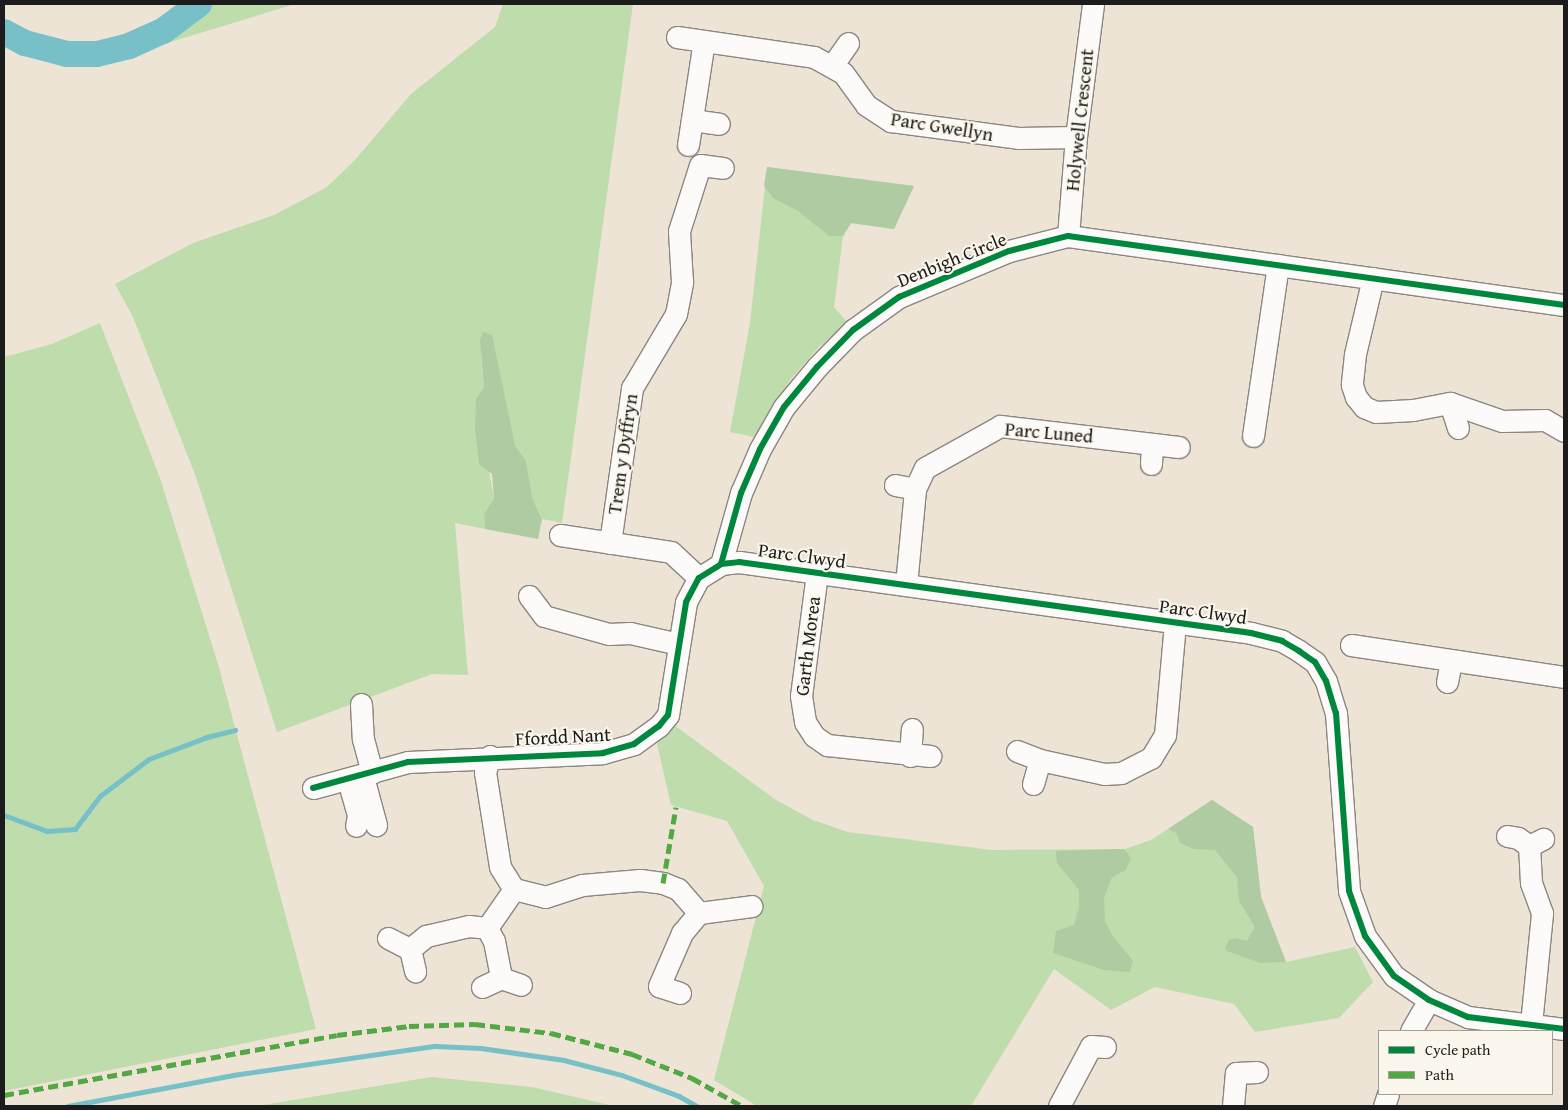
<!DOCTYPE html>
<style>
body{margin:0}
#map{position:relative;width:1568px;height:1110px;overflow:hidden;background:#ede4d6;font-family:"Gentium Book Plus",serif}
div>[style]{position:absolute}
.green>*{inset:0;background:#bfdcad}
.forest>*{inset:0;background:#aecba2}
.stream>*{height:4.5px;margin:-2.25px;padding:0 2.25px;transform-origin:2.25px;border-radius:2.25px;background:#77c0c8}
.river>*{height:26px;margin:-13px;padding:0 13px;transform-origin:13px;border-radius:13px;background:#77c0c8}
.roads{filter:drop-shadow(1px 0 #8b8680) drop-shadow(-1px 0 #8b8680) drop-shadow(0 1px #8b8680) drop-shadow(0 -1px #8b8680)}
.minor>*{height:21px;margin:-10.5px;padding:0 10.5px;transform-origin:10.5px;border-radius:10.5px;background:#fcfbf9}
.quiet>*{height:5px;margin-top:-2.5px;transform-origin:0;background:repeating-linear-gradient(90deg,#52a943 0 10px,transparent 0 15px)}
.cycleway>*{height:6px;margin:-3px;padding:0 3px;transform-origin:3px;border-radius:3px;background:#00873e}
span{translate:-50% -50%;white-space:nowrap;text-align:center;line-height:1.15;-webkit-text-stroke:4px #fbf7ec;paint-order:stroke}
.street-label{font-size:19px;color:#1c1c1c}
.frame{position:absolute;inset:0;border:5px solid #1c1c1c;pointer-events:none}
.legend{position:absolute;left:1378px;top:1030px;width:175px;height:65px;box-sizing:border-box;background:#fbf7ec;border:1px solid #a29f99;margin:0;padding:6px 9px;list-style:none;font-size:15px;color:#1c1c1c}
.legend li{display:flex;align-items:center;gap:10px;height:25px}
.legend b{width:25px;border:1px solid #a29f99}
</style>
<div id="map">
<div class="green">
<i style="clip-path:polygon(211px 4px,295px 4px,141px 51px,194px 21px)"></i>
<i style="clip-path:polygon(503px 4px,633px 4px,562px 523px,542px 519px,533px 500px,526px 461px,515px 445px,481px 356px,484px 387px,476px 399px,494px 498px,484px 514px,485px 529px,455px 523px,468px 675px,432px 674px,277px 732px,196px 477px,133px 317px,115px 284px,193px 243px,274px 215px,327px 187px,354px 161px,411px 94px,495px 27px)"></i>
<i style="clip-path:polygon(767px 167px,914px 186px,894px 229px,851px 223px,843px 236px,834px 307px,847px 322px,817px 349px,791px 379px,754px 437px,730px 432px,750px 323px)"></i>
<i style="clip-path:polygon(100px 323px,160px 478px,218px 664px,316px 1029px,4px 1091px,4px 357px,52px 344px)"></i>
<i style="clip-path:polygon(674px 725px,776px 800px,813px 820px,848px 832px,992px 850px,1125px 849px,1151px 840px,1212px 800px,1253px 827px,1261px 897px,1286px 962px,1355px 947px,1373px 982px,1339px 1018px,1255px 1032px,1234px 1004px,1155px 987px,1111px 1010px,1054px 969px,971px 1106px,757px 1106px,714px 1080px,764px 886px,727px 821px,671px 805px,657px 744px)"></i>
<i style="clip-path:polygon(431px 1077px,532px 1087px,614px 1106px,257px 1106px)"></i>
</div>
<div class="forest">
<i style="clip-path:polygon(767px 167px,914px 186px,894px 229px,851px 223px,843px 236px,829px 236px,798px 211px,773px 198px,764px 186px)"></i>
<i style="clip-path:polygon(483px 332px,492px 335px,515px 445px,526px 461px,533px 500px,542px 519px,538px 539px,485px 529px,484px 514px,494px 498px,492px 474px,479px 464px,475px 429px,476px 399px,484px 387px,480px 340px)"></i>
<i style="clip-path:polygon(1212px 800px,1253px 827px,1261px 897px,1286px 962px,1260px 963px,1227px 951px,1225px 948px,1229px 940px,1235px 938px,1247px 941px,1255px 927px,1239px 901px,1237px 877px,1215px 850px,1194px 849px,1180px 843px,1176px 833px,1168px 829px)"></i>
<i style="clip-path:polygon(1124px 849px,1131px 858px,1126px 870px,1112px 877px,1104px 898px,1105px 921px,1112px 935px,1133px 961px,1130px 972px,1104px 970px,1053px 953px,1056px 931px,1074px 925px,1079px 907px,1079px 890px,1057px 863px,1056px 851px)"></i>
</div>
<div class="stream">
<i style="left:4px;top:815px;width:46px;rotate:20.4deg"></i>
<i style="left:47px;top:831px;width:28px;rotate:-4deg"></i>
<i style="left:75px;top:829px;width:41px;rotate:-52.9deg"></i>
<i style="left:100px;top:796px;width:61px;rotate:-37.1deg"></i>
<i style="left:149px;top:759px;width:62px;rotate:-20.8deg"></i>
<i style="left:207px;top:737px;width:29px;rotate:-14deg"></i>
<i style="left:68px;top:1106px;width:168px;rotate:-10.6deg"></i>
<i style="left:233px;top:1075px;width:204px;rotate:-8.2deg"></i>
<i style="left:435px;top:1046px;width:46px;rotate:2.5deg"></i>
<i style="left:481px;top:1048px;width:84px;rotate:8.2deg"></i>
<i style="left:564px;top:1060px;width:60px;rotate:14.5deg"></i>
<i style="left:622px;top:1075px;width:61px;rotate:20.2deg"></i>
<i style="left:679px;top:1096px;width:21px;rotate:29deg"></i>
</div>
<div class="river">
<i style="left:4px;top:32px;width:24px;rotate:28deg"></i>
<i style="left:25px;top:43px;width:43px;rotate:14.7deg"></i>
<i style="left:67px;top:54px;width:30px"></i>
<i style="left:97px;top:54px;width:33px;rotate:-14deg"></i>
<i style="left:129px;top:46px;width:37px;rotate:-24deg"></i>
<i style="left:163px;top:31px;width:45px;rotate:-36.9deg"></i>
</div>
<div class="roads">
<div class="minor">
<i style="left:677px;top:37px;width:138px;rotate:8.3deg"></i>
<i style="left:814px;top:57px;width:33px;rotate:29deg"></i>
<i style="left:843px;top:73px;width:39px;rotate:54deg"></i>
<i style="left:866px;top:105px;width:30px;rotate:33deg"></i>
<i style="left:891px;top:121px;width:128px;rotate:7.6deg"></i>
<i style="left:1018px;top:138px;width:58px;rotate:-1deg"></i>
<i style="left:832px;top:66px;width:28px;rotate:-55deg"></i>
<i style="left:692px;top:120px;width:27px;rotate:8deg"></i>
<i style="left:688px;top:145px;width:105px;rotate:-81.3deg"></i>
<i style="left:1068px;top:236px;width:99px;rotate:-85.4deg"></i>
<i style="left:1076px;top:137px;width:134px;rotate:-82.7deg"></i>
<i style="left:1373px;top:278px;width:78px;rotate:103.3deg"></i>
<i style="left:1355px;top:354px;width:31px;rotate:96deg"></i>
<i style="left:1352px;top:385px;width:13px;rotate:72deg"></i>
<i style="left:1356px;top:397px;width:13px;rotate:51deg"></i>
<i style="left:1364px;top:407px;width:13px;rotate:23deg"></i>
<i style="left:1376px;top:412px;width:37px;rotate:-3deg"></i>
<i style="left:1413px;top:410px;width:38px;rotate:-11deg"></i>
<i style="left:1458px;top:428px;width:26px;rotate:-108deg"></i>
<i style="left:1450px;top:403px;width:55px;rotate:19.1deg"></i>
<i style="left:1502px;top:421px;width:43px;rotate:-1.3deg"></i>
<i style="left:1545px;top:420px;width:22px;rotate:30deg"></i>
<i style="left:1253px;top:436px;width:173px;rotate:-81.7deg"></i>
<i style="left:1151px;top:464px;width:20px;rotate:-87deg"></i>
<i style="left:895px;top:485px;width:20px;rotate:11deg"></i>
<i style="left:560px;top:535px;width:112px;rotate:8.7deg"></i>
<i style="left:671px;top:552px;width:38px;rotate:43deg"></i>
<i style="left:610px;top:543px;width:157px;rotate:-81.9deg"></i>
<i style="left:632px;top:388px;width:86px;rotate:-59.3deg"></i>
<i style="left:676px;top:314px;width:33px;rotate:-79deg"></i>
<i style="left:682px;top:282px;width:51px;rotate:-93.4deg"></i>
<i style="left:679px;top:231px;width:69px;rotate:-72.3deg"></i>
<i style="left:700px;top:165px;width:23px;rotate:7deg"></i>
<i style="left:721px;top:564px;width:74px;rotate:-74.3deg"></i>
<i style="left:741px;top:493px;width:48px;rotate:-66.6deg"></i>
<i style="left:760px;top:449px;width:48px;rotate:-60.3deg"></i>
<i style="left:784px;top:407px;width:52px;rotate:-50.5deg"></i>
<i style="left:817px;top:367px;width:52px;rotate:-45.8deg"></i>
<i style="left:853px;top:330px;width:57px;rotate:-35.7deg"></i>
<i style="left:899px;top:297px;width:119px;rotate:-22.7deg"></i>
<i style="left:1009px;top:251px;width:61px;rotate:-14.3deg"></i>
<i style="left:1068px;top:236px;width:501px;rotate:7.92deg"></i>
<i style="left:817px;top:573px;width:124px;rotate:97.4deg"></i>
<i style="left:801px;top:696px;width:26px;rotate:81deg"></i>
<i style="left:805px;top:722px;width:17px;rotate:57deg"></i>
<i style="left:814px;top:736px;width:16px;rotate:35deg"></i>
<i style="left:827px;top:745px;width:104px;rotate:6.1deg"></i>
<i style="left:906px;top:585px;width:96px;rotate:-84.6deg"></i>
<i style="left:915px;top:489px;width:23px;rotate:-65deg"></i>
<i style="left:925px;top:468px;width:86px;rotate:-29.2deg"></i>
<i style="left:1000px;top:426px;width:180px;rotate:6.7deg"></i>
<i style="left:529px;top:596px;width:25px;rotate:53deg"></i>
<i style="left:544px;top:616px;width:67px;rotate:15.5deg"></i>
<i style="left:609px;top:634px;width:21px;rotate:-3deg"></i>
<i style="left:630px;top:633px;width:50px;rotate:12.7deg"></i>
<i style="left:1351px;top:645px;width:215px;rotate:8.5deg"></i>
<i style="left:1447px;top:682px;width:21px;rotate:-79deg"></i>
<i style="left:361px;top:704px;width:35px;rotate:87deg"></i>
<i style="left:363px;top:739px;width:35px;rotate:75deg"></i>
<i style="left:1017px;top:751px;width:25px;rotate:21deg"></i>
<i style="left:1040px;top:760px;width:66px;rotate:12.3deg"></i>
<i style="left:1104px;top:774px;width:17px;rotate:-3deg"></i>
<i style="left:1121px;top:773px;width:34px;rotate:-27deg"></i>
<i style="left:1151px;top:758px;width:27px;rotate:-59deg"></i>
<i style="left:1165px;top:735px;width:112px;rotate:-84.9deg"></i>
<i style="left:490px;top:756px;width:17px;rotate:107deg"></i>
<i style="left:485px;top:772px;width:96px;rotate:81deg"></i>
<i style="left:500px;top:867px;width:26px;rotate:58deg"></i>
<i style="left:514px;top:889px;width:32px;rotate:14deg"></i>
<i style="left:545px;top:897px;width:39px;rotate:-18deg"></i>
<i style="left:582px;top:885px;width:58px;rotate:-4.9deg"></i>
<i style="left:640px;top:880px;width:23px;rotate:7deg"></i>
<i style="left:663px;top:883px;width:16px;rotate:22deg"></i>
<i style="left:678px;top:889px;width:32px;rotate:49deg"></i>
<i style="left:699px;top:913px;width:53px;rotate:-7.5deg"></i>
<i style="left:910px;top:756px;width:27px;rotate:-86deg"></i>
<i style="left:363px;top:777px;width:50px;rotate:74.8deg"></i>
<i style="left:348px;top:780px;width:37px;rotate:74deg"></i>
<i style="left:358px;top:816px;width:10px;rotate:101deg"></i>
<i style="left:1033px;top:784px;width:25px;rotate:-74deg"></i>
<i style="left:313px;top:788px;width:98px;rotate:-15.3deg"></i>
<i style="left:408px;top:762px;width:195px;rotate:-2.6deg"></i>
<i style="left:603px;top:753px;width:32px;rotate:-16deg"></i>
<i style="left:634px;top:744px;width:31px;rotate:-36deg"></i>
<i style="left:659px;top:726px;width:14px;rotate:-51deg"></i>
<i style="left:668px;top:715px;width:114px;rotate:-80.9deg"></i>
<i style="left:686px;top:602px;width:27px;rotate:-62deg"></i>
<i style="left:699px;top:578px;width:26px;rotate:-32deg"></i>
<i style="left:721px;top:564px;width:18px;rotate:-6deg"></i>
<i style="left:739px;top:562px;width:517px;rotate:7.89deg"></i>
<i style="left:1251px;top:633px;width:32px;rotate:14deg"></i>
<i style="left:1282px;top:641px;width:20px;rotate:30deg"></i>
<i style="left:1299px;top:651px;width:19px;rotate:35deg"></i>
<i style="left:1315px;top:662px;width:22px;rotate:60deg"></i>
<i style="left:1326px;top:681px;width:34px;rotate:73deg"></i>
<i style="left:1336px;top:713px;width:178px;rotate:85.8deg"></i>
<i style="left:1349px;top:891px;width:48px;rotate:70.4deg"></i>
<i style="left:1365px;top:936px;width:49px;rotate:54.1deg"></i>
<i style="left:1394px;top:976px;width:42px;rotate:34.4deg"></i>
<i style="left:1429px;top:1000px;width:43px;rotate:23.6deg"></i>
<i style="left:1468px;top:1017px;width:97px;rotate:7.1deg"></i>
<i style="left:1507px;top:836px;width:11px;rotate:10deg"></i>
<i style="left:1518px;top:838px;width:14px;rotate:36deg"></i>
<i style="left:487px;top:928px;width:15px;rotate:62deg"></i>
<i style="left:494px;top:941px;width:38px;rotate:79deg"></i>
<i style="left:501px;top:978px;width:21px;rotate:19deg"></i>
<i style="left:388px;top:938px;width:25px;rotate:27deg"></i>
<i style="left:410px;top:949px;width:21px;rotate:-39deg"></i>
<i style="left:426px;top:936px;width:44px;rotate:-13.1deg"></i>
<i style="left:469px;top:926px;width:18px;rotate:6deg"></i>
<i style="left:487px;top:928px;width:47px;rotate:-55.3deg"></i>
<i style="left:410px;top:949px;width:23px;rotate:77deg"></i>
<i style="left:482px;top:987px;width:21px;rotate:-25deg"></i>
<i style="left:680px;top:993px;width:22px;rotate:-162deg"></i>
<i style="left:659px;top:986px;width:58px;rotate:-66.5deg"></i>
<i style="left:682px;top:933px;width:26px;rotate:-50deg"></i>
<i style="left:1531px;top:1024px;width:112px;rotate:-84.3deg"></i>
<i style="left:1542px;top:913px;width:32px;rotate:-110deg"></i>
<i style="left:1531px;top:883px;width:37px;rotate:-93deg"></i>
<i style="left:1529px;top:846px;width:16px;rotate:-27deg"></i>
<i style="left:1411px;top:1031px;width:36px;rotate:-60deg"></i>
<i style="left:1059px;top:1106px;width:68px;rotate:-61.9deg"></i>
<i style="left:1091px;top:1046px;width:14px;rotate:4deg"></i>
<i style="left:1233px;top:1106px;width:33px;rotate:-85deg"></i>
<i style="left:1236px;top:1073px;width:21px;rotate:-3deg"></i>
<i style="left:1384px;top:1106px;width:13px;rotate:-72deg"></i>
</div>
</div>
<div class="quiet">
<i style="left:663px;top:883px;width:77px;rotate:-80.3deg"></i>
<i style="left:4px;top:1095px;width:338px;rotate:-10.2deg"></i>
<i style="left:337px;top:1035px;width:73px;rotate:-7.1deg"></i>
<i style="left:409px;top:1026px;width:66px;rotate:-1.7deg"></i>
<i style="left:475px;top:1024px;width:77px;rotate:6.8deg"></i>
<i style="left:551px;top:1033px;width:84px;rotate:14.5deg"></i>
<i style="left:632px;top:1054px;width:65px;rotate:21.8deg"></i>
<i style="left:692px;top:1078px;width:57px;rotate:29.2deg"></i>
</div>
<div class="cycleway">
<i style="left:721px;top:564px;width:74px;rotate:-74.3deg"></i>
<i style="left:741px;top:493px;width:48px;rotate:-66.6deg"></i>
<i style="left:760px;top:449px;width:48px;rotate:-60.3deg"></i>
<i style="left:784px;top:407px;width:52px;rotate:-50.5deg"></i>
<i style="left:817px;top:367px;width:52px;rotate:-45.8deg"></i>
<i style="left:853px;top:330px;width:57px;rotate:-35.7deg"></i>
<i style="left:899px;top:297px;width:119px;rotate:-22.7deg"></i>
<i style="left:1009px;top:251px;width:61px;rotate:-14.3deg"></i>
<i style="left:1068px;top:236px;width:501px;rotate:7.92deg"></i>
<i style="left:313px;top:788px;width:98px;rotate:-15.3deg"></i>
<i style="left:408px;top:762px;width:195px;rotate:-2.6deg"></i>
<i style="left:603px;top:753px;width:32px;rotate:-16deg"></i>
<i style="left:634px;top:744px;width:31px;rotate:-36deg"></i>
<i style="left:659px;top:726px;width:14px;rotate:-51deg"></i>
<i style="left:668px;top:715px;width:114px;rotate:-80.9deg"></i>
<i style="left:686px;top:602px;width:27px;rotate:-62deg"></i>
<i style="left:699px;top:578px;width:26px;rotate:-32deg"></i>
<i style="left:721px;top:564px;width:18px;rotate:-6deg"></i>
<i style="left:739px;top:562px;width:517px;rotate:7.89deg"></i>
<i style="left:1251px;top:633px;width:32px;rotate:14deg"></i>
<i style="left:1282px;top:641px;width:20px;rotate:30deg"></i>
<i style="left:1299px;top:651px;width:19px;rotate:35deg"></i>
<i style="left:1315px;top:662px;width:22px;rotate:60deg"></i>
<i style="left:1326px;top:681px;width:34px;rotate:73deg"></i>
<i style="left:1336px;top:713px;width:178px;rotate:85.8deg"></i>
<i style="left:1349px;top:891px;width:48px;rotate:70.4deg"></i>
<i style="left:1365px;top:936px;width:49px;rotate:54.1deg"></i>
<i style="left:1394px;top:976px;width:42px;rotate:34.4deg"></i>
<i style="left:1429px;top:1000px;width:43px;rotate:23.6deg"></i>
<i style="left:1468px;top:1017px;width:97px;rotate:7.1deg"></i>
</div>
<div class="street-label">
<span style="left:1080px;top:120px;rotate:-84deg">Holywell Crescent</span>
<span style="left:942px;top:127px;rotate:9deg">Parc Gwellyn</span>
<span style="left:952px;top:260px;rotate:-22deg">Denbigh Circle</span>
<span style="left:1049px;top:433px;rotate:5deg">Parc Luned</span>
<span style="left:623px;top:454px;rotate:-82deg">Trem y Dyffryn</span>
<span style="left:802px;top:556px;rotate:8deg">Parc Clwyd</span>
<span style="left:1203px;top:612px;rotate:8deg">Parc Clwyd</span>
<span style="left:808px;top:646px;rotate:-83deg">Garth Morea</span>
<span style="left:563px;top:737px;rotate:-3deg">Ffordd Nant</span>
</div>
<div class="frame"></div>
<ul class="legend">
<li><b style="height:6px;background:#00873e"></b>Cycle path</li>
<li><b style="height:6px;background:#52a943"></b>Path</li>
</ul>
</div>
